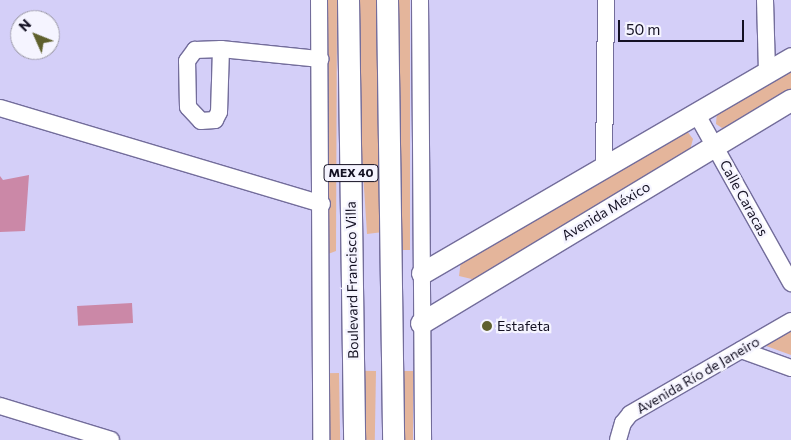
<!DOCTYPE html>
<meta charset="utf-8">
<style>
body{margin:0}
#map{position:relative;width:791px;height:440px;overflow:hidden;background:#d4cff8;font-family:Commissioner,sans-serif}
div>[style]{position:absolute}
.green>*{inset:0;background:#e4b59b;transform-origin:0 0}
.water>*{inset:0;background:#cb88a7;transform-origin:0 0}
.roads{filter:drop-shadow(1px 0 #736d9b) drop-shadow(-1px 0 #736d9b) drop-shadow(0 1px #736d9b) drop-shadow(0 -1px #736d9b)}
.minor>*{height:16px;margin:-8px;padding:0 8px;transform-origin:8px;border-radius:8px;background:#fff}
.major>*{height:21px;margin:-10.5px;padding:0 10.5px;transform-origin:10.5px;border-radius:10.5px;background:#fff}
.dots>*{width:14px;height:14px;translate:-50% -50%;box-sizing:border-box;border:2px solid #f5f4ff;border-radius:50%}
span{translate:-50% -50%;white-space:nowrap;text-align:center;line-height:1.15;-webkit-text-stroke:4.5px #f5f4ff;paint-order:stroke}
.shield-label span{padding:1px 4px;background:#f5f4ff;border:1px solid;border-radius:4px;-webkit-text-stroke-width:0}
.shield-label{font-size:12px;color:#141123;font-weight:700}
.street-label{font-size:14px;color:#141123}
.poi-label{font-size:14px;color:#141123}
.left{translate:0 -50%;text-align:left}
.north{position:absolute;left:10px;top:10px;width:50px;height:50px;box-sizing:border-box;background:#f5f4ff;border:1px solid #9b99a7;border-radius:50%;rotate:314deg;font-size:14px;font-weight:700;line-height:20px;text-align:center;color:#141123}
.north::after{content:'';display:block;margin:auto;width:18px;height:22px;background:#5f602d;clip-path:polygon(50% 0,100% 100%,50% 72%,0 100%)}
.scale{position:absolute;left:618px;top:20px;width:126px;height:22px;box-sizing:border-box;border:2px solid #141123;border-top:0;padding-left:6px;font-size:15px;line-height:18px;white-space:nowrap;color:#141123;-webkit-text-stroke:4px #f5f4ff;paint-order:stroke}
</style>
<div id="map">
<div class="green">
<i style="clip-path:polygon(325px 0,337px 0,336px 251px,328px 254px)"></i>
<i style="clip-path:polygon(358px 0,381px 0,383px 232px,367px 234px,358px 95px)"></i>
<i style="left:397px;top:0;width:13px;height:250px"></i>
<i style="clip-path:polygon(791px 69px,791px 91px,729px 126px,722px 128px,716px 124px,717px 111px)"></i>
<i style="clip-path:polygon(679px 131px,687px 131px,693px 139px,690px 150px,476px 280px,459px 276px,461px 260px)"></i>
<i style="clip-path:polygon(791px 323px,791px 355px,758px 343px)"></i>
<i style="left:376px;top:371px;width:69px;height:17px;rotate:91deg"></i>
<i style="left:401px;top:371px;width:12px;height:69px"></i>
<i style="left:339px;top:373px;width:67px;height:16px;rotate:89deg"></i>
</div>
<div class="water">
<i style="clip-path:polygon(29px 175px,25px 231px,0 232px,0 176px,3px 180px)"></i>
<i style="left:132px;top:303px;width:20px;height:55px;rotate:87deg"></i>
</div>
<div class="roads">
<div class="minor">
<i style="left:319px;top:0;width:440px;rotate:89.7deg"></i>
<i style="left:420px;top:0;width:440px;rotate:89.6deg"></i>
<i style="left:765px;top:0;width:72px;rotate:88.4deg"></i>
<i style="left:221px;top:49px;width:63px;rotate:91.8deg"></i>
<i style="left:219px;top:112px;width:9px;rotate:117deg"></i>
<i style="left:215px;top:120px;width:14px;rotate:176deg"></i>
<i style="left:201px;top:121px;width:19px;rotate:-133deg"></i>
<i style="left:188px;top:107px;width:46px;rotate:-91.2deg"></i>
<i style="left:187px;top:61px;width:14px;rotate:-54deg"></i>
<i style="left:195px;top:50px;width:26px;rotate:-2deg"></i>
<i style="left:221px;top:49px;width:100px;rotate:5.8deg"></i>
<i style="left:0;top:108px;width:336px;rotate:16.6deg"></i>
<i style="left:696px;top:113px;width:195px;rotate:60.8deg"></i>
<i style="left:604px;top:166px;width:166px;rotate:-89.3deg"></i>
<i style="left:741px;top:350px;width:53px;rotate:19.8deg"></i>
<i style="left:0;top:406px;width:116px;rotate:17deg"></i>
<i style="left:618px;top:440px;width:18px;rotate:-74deg"></i>
<i style="left:623px;top:423px;width:11px;rotate:-52deg"></i>
<i style="left:630px;top:414px;width:186px;rotate:-30deg"></i>
</div>
<div class="major">
<i style="left:348px;top:0;width:440px;rotate:89.2deg"></i>
<i style="left:387px;top:0;width:440px;rotate:89.2deg"></i>
<i style="left:422px;top:273px;width:427px;rotate:-30.2deg"></i>
<i style="left:421px;top:323px;width:432px;rotate:-31.1deg"></i>
</div>
</div>
<div class="dots">
<i style="left:487px;top:326px;background:#5f602d"></i>
</div>
<div class="shield-label">
<span style="left:351px;top:173px">MEX 40</span>
</div>
<div class="street-label">
<span style="left:744px;top:198px;rotate:61deg">Calle Caracas</span>
<span style="left:606px;top:211px;rotate:-31deg">Avenida México</span>
<span style="left:352px;top:280px;rotate:-91deg">Boulevard Francisco Villa</span>
<span style="left:698px;top:375px;rotate:-30deg">Avenida Río de Janeiro</span>
</div>
<div class="poi-label">
<span class="left" style="left:497px;top:326px">Estafeta</span>
</div>
<div class="north">N</div>
<div class="scale">50 m</div>
</div>
